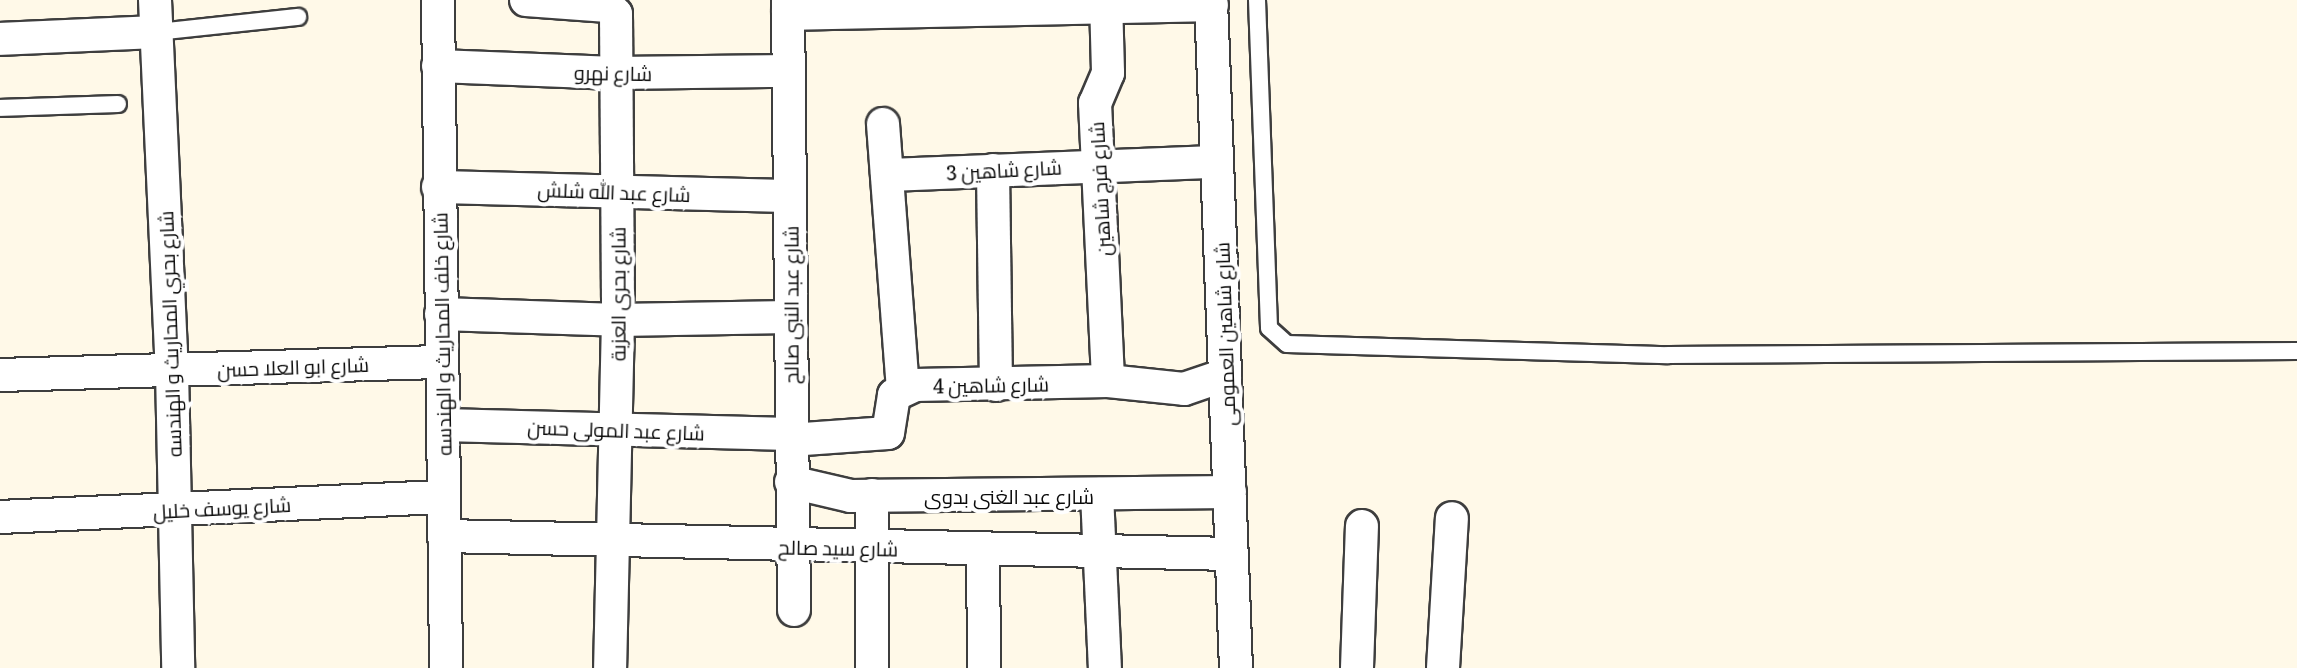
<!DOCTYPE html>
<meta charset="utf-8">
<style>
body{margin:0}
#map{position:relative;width:2297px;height:668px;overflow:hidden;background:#fff9e8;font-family:Literata,Cairo,serif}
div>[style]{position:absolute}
.roads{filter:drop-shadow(2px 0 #3e3e3e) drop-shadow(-2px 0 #3e3e3e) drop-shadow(0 2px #3e3e3e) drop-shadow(0 -2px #3e3e3e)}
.lane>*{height:16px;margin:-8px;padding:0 8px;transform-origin:8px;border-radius:8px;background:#fff}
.street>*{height:32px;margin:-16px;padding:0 16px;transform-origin:16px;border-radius:16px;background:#fff}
span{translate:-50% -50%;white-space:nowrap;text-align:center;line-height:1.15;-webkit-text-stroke:8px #fff;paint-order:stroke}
.street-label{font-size:20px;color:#0b0b0b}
</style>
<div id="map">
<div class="roads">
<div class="lane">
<i style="left:1257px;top:0;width:328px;rotate:87.9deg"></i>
<i style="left:1269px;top:328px;width:24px;rotate:42deg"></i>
<i style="left:1287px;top:344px;width:381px;rotate:1.7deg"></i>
<i style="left:1668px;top:355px;width:629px;rotate:-0.36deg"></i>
<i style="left:157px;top:32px;width:142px;rotate:-6.1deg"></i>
<i style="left:0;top:108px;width:118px;rotate:-1.9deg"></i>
</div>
<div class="street">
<i style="left:155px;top:0;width:370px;rotate:87.4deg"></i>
<i style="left:172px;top:370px;width:298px;rotate:88.8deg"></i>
<i style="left:438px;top:0;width:668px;rotate:89.31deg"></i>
<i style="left:526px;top:0;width:82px;rotate:4.2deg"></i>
<i style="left:608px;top:6px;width:11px;rotate:45deg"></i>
<i style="left:616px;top:14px;width:306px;rotate:89.6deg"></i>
<i style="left:618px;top:320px;width:348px;rotate:91.3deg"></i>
<i style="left:788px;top:0;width:610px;rotate:89.44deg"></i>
<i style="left:1106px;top:0;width:73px;rotate:88.4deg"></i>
<i style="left:1108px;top:73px;width:33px;rotate:113deg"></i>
<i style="left:1095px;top:103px;width:278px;rotate:87.3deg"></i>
<i style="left:1211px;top:0;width:668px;rotate:87.86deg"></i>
<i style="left:788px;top:14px;width:424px;rotate:-1.2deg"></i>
<i style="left:0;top:39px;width:157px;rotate:-2.6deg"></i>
<i style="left:438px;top:66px;width:177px;rotate:2.3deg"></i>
<i style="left:615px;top:73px;width:174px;rotate:-0.7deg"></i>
<i style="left:883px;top:124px;width:266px;rotate:85.7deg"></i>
<i style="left:993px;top:170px;width:215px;rotate:89.2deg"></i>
<i style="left:887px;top:175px;width:330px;rotate:-2.3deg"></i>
<i style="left:438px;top:187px;width:351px;rotate:1.5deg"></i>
<i style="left:441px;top:314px;width:177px;rotate:1.9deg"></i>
<i style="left:618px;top:320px;width:171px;rotate:-1deg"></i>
<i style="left:0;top:375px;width:441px;rotate:-1.7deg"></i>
<i style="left:443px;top:425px;width:347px;rotate:1.5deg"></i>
<i style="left:790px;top:440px;width:98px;rotate:-4.1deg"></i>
<i style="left:888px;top:433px;width:38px;rotate:-81deg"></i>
<i style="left:894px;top:395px;width:23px;rotate:-25deg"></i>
<i style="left:915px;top:385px;width:193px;rotate:-1.2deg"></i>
<i style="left:1108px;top:381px;width:76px;rotate:6deg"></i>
<i style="left:1184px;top:389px;width:43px;rotate:-18.9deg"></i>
<i style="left:791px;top:482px;width:62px;rotate:13.1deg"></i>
<i style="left:851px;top:496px;width:379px;rotate:-0.6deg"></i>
<i style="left:1097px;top:494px;width:174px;rotate:87.4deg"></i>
<i style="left:872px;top:495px;width:173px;rotate:90deg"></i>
<i style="left:0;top:517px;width:443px;rotate:-2.6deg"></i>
<i style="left:444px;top:536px;width:788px;rotate:1.31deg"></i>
<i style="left:983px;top:548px;width:120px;rotate:89.5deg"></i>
<i style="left:1357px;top:668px;width:142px;rotate:-88deg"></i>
<i style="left:1443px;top:668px;width:150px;rotate:-86.6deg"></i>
</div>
</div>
<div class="street-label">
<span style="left:613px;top:72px;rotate:1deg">شارع نهرو</span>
<span style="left:1004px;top:169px;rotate:-3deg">شارع شاهين 3</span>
<span style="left:1099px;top:189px;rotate:-93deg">شارع فرج شاهين</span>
<span style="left:614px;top:191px;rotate:2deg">شارع عبد الله شلش</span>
<span style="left:617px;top:294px;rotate:-90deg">شارع بحرى العزبة</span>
<span style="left:790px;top:305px;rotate:-90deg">شارع عبد النبى صالح</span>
<span style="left:169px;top:334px;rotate:-92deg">شارع بحري المحاريث و الهندسه</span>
<span style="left:441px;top:334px;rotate:-91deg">شارع خلف المحاريث و الهندسه</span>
<span style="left:1224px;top:334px;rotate:-92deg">شارع شاهين العمومى</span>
<span style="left:293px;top:366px;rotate:-2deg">شارع ابو العلا حسن</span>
<span style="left:991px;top:384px;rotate:-1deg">شارع شاهين 4</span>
<span style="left:616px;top:429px;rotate:2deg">شارع عبد المولى حسن</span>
<span style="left:1009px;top:495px">شارع عبد الغنى بدوى</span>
<span style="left:222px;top:507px;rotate:-3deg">شارع يوسف خليل</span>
<span style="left:838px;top:547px;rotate:1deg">شارع سيد صالح</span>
</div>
</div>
